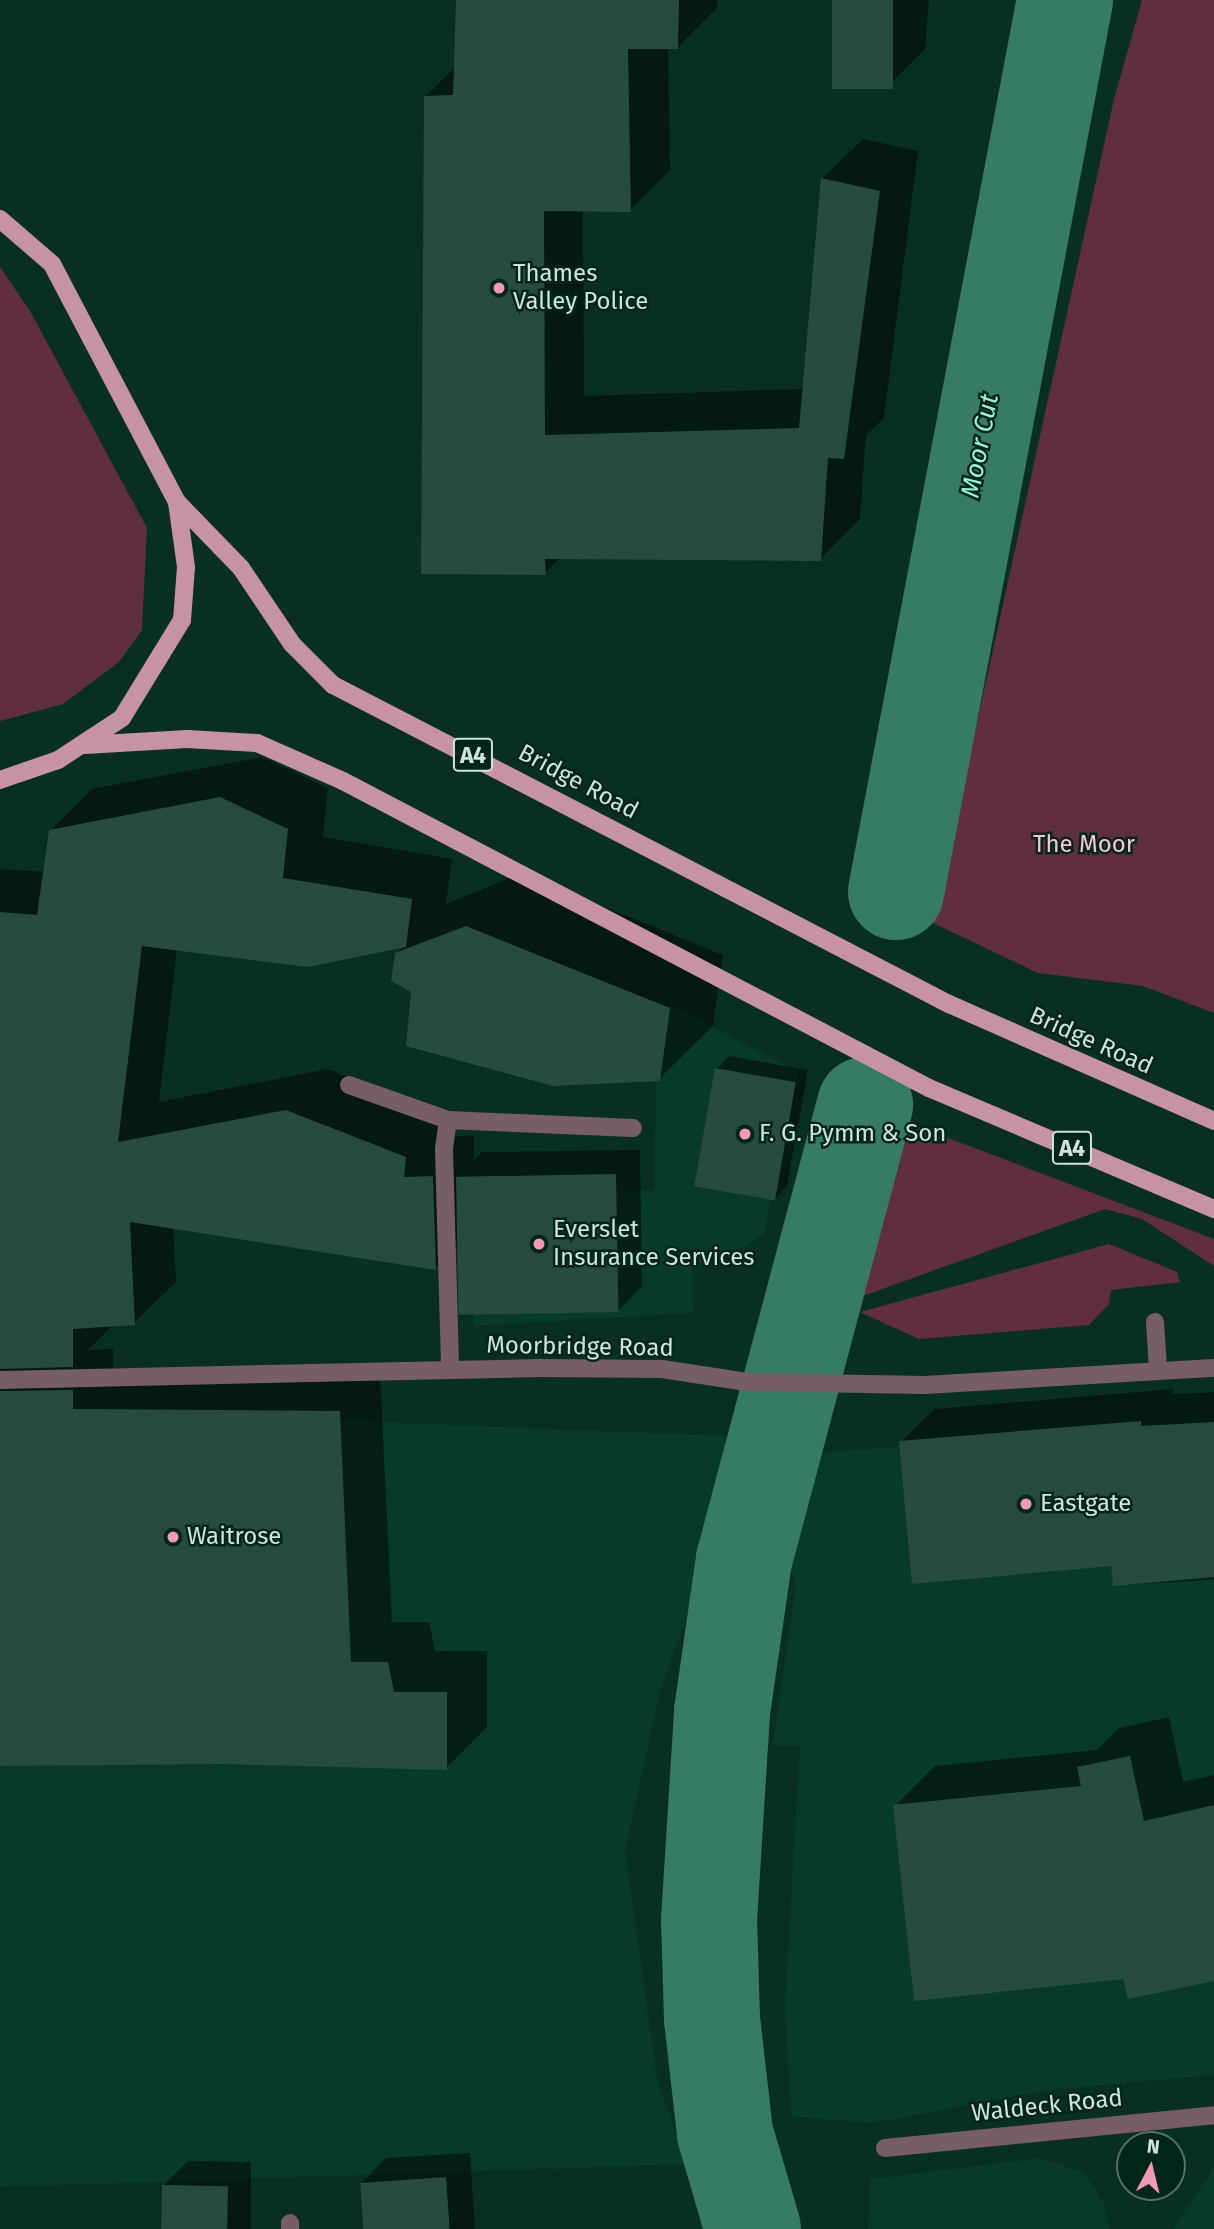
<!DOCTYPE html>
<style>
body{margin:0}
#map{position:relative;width:1214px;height:2229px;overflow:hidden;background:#092f23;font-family:"Fira Sans",sans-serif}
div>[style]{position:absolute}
.built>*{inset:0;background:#083a2c}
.green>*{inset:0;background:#5f2f40}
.shadow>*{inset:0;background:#0007}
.river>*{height:96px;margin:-48px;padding:0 48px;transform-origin:48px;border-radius:48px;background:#387b64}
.building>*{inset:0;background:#274b3e;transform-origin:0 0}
.minor>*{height:18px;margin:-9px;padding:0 9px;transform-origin:9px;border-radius:9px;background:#775e65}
.primary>*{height:18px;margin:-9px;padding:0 9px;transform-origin:9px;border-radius:9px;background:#c693a2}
.dots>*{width:19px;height:19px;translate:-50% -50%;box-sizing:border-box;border:4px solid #00251a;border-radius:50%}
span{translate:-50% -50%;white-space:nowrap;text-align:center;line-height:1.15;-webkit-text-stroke:5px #00251a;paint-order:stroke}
.shield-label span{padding:2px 5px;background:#00251a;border:2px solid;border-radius:5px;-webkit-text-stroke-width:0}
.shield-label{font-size:23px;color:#d0e4dc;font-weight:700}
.poi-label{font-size:24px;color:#d0e4dc}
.left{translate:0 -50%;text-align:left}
.street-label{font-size:24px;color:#d0e4dc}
.park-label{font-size:24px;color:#fbc5d5}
.water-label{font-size:26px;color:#95f8d5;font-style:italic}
.north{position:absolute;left:1116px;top:2131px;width:70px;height:70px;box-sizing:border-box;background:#00251a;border:2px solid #537168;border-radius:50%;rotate:7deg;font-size:19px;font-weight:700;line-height:28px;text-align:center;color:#d0e4dc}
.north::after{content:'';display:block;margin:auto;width:24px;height:32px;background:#f09ab6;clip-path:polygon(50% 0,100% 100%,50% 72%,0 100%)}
</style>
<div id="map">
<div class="built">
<i style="clip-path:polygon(670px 1005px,799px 1072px,764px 1233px,744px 1247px,692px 1265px,693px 1313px,474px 1326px,469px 1206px,654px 1190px,656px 1080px)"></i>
<i style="clip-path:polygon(0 1407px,726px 1436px,719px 1530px,661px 1687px,625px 1851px,658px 2084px,688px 2164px,0 2187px)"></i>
<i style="clip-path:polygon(1214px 1422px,1214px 2075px,1049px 2090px,872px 2123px,791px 2116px,785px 2005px,800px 1746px,773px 1745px,796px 1585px,780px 1543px,793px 1455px)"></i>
<i style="clip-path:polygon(1039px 2158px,1085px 2173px,1104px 2204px,1110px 2229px,868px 2229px,870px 2179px)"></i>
<i style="clip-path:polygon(1214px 2168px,1214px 2229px,1173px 2229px)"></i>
</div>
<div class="green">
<i style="clip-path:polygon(1142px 0,1214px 0,1214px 1013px,1143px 986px,1038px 973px,933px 923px,1114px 99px)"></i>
<i style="clip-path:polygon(0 267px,30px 311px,147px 528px,142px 630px,119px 662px,63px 704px,0 721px)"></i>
<i style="clip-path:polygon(861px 1105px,1214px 1239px,1214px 1266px,1142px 1219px,1105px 1209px,846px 1302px,815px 1302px)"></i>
<i style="clip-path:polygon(1109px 1244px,1177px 1272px,1180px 1282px,1111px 1290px,1109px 1304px,1089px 1325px,919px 1339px,860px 1312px)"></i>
</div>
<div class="shadow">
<i style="clip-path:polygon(458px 0,717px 0,717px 8px,677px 48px,668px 47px,670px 170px,630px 210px,583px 210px,584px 396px,804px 389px,823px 178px,863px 139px,918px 151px,884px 418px,866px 435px,860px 519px,820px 559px,561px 557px,545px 573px,426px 96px,456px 66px)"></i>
<i style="clip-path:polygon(834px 0,929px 0,925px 49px,885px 89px)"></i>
<i style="clip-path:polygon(262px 757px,328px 788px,323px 837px,452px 859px,446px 904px,521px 873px,723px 955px,713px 1026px,659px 1079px,413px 991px,396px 954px,405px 945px,177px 949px,159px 1102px,328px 1069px,446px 1116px,444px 1136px,474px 1136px,474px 1160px,482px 1152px,640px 1150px,642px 1286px,618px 1311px,461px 1243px,435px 1268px,173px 1227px,176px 1282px,134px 1323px,113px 1325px,88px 1350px,113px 1349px,113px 1368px,380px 1371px,392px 1622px,429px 1622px,435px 1651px,487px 1651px,487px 1727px,446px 1768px,222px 1762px,0 1764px,0 869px,45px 872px,51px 830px,92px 789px)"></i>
<i style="clip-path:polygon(729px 1056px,808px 1070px,787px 1186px,775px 1199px,717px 1069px)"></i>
<i style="clip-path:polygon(1173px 1389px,1173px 1394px,1214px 1392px,1214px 1580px,1114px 1585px,1113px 1565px,901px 1442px,934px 1409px)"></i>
<i style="clip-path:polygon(1169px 1717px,1183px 1782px,1214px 1775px,1214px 1979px,1125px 1977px,895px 1806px,935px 1766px,1097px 1750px,1119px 1728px)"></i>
<i style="clip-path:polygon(470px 2153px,475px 2229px,365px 2229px,362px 2183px,386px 2158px)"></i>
<i style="clip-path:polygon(188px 2161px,251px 2162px,251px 2229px,163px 2229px,163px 2186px)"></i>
</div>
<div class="river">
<i style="left:896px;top:892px;width:908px;rotate:-79.27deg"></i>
<i style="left:753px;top:2229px;width:100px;rotate:-106.3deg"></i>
<i style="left:725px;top:2133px;width:115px;rotate:-96.5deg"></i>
<i style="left:712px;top:2019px;width:99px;rotate:-91.7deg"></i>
<i style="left:709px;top:1920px;width:208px;rotate:-86.4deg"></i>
<i style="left:722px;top:1712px;width:154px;rotate:-81.8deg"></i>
<i style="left:744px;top:1560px;width:471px;rotate:-75.1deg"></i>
</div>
<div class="building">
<i style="clip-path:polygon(456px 0,679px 0,678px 49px,628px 49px,631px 212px,544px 211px,545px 435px,799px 428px,821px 178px,880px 191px,844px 459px,828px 458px,821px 561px,545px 559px,546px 575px,421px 574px,424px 96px,453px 95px)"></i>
<i style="left:832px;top:0;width:61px;height:89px"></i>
<i style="clip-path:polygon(220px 797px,288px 829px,283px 878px,412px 899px,406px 947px,308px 967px,142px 946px,118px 1142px,286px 1110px,406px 1157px,404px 1177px,433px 1176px,436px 1270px,130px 1222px,135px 1325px,73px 1329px,73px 1367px,0 1369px,0 912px,37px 915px,49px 830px)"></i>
<i style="clip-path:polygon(466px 926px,670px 1008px,660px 1081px,553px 1086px,406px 1046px,411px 992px,391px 981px,395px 953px)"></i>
<i style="left:715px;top:1068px;width:82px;height:120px;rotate:10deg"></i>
<i style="left:616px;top:1174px;width:138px;height:160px;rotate:89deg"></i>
<i style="clip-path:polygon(73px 1390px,73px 1409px,340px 1411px,351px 1662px,388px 1662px,394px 1692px,447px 1692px,447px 1770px,222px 1764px,0 1766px,0 1391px)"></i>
<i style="clip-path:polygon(1141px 1421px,1141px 1426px,1214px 1422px,1214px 1577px,1113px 1586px,1111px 1566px,912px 1584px,899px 1441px)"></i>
<i style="clip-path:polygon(1130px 1756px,1144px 1821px,1214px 1805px,1214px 1981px,1128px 1999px,1123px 1979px,914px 2001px,893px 1805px,1081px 1786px,1077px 1767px)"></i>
<i style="left:446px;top:2177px;width:52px;height:86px;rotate:86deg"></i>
<i style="left:162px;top:2185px;width:66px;height:44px;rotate:1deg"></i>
</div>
<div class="minor">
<i style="left:349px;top:1085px;width:105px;rotate:19.5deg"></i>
<i style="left:448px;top:1120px;width:185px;rotate:2.5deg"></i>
<i style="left:448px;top:1120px;width:30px;rotate:98deg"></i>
<i style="left:444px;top:1150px;width:220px;rotate:88.4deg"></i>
<i style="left:1155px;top:1322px;width:46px;rotate:86.3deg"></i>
<i style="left:0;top:1380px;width:540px;rotate:-1.27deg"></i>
<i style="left:540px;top:1368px;width:122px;rotate:0.5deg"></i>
<i style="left:662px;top:1369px;width:86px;rotate:8.7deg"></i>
<i style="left:747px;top:1382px;width:178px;rotate:1deg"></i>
<i style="left:925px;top:1385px;width:289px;rotate:-3.4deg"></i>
<i style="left:885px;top:2148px;width:331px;rotate:-5.7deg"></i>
<i style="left:290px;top:2223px;width:6px;rotate:90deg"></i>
</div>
<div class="primary">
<i style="left:0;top:219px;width:69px;rotate:40.9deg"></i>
<i style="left:52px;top:264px;width:269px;rotate:62.3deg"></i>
<i style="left:177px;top:502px;width:66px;rotate:82.1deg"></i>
<i style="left:186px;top:567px;width:53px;rotate:94.3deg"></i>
<i style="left:182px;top:620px;width:115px;rotate:121.5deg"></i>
<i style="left:122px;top:718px;width:77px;rotate:146.7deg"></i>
<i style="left:58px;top:760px;width:61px;rotate:161deg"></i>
<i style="left:177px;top:502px;width:92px;rotate:45.9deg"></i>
<i style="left:241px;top:568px;width:92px;rotate:56.1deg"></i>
<i style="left:292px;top:644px;width:58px;rotate:45deg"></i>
<i style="left:333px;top:685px;width:694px;rotate:27.38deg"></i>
<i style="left:949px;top:1004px;width:290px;rotate:23.8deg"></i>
<i style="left:85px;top:745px;width:102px;rotate:-3.4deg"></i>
<i style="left:187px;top:739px;width:70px;rotate:3.3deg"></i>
<i style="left:257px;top:743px;width:94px;rotate:23.8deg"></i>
<i style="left:343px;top:781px;width:662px;rotate:27.65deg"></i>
<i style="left:929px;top:1088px;width:310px;rotate:23deg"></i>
</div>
<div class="dots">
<i style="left:499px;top:288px;background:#f09ab6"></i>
<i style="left:745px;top:1134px;background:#f09ab6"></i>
<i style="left:539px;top:1244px;background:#f09ab6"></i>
<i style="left:1026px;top:1504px;background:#f09ab6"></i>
<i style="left:173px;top:1537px;background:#f09ab6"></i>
</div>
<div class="shield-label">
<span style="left:473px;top:755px">A4</span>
<span style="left:1072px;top:1148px">A4</span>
</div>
<div class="poi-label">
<span class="left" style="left:513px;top:288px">Thames<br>Valley Police</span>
<span class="left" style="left:759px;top:1134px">F. G. Pymm &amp; Son</span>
<span class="left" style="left:553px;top:1244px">Everslet<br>Insurance Services</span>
<span class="left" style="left:1040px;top:1504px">Eastgate</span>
<span class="left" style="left:187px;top:1537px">Waitrose</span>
</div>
<div class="street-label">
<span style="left:578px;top:782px;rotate:28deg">Bridge Road</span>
<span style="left:1091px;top:1041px;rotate:24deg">Bridge Road</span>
<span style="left:580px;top:1347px;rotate:1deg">Moorbridge Road</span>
<span style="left:1047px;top:2106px;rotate:-6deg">Waldeck Road</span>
</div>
<div class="park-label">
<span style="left:1084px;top:845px">The Moor</span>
</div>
<div class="water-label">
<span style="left:980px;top:446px;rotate:-79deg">Moor Cut</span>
</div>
<div class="north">N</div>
</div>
